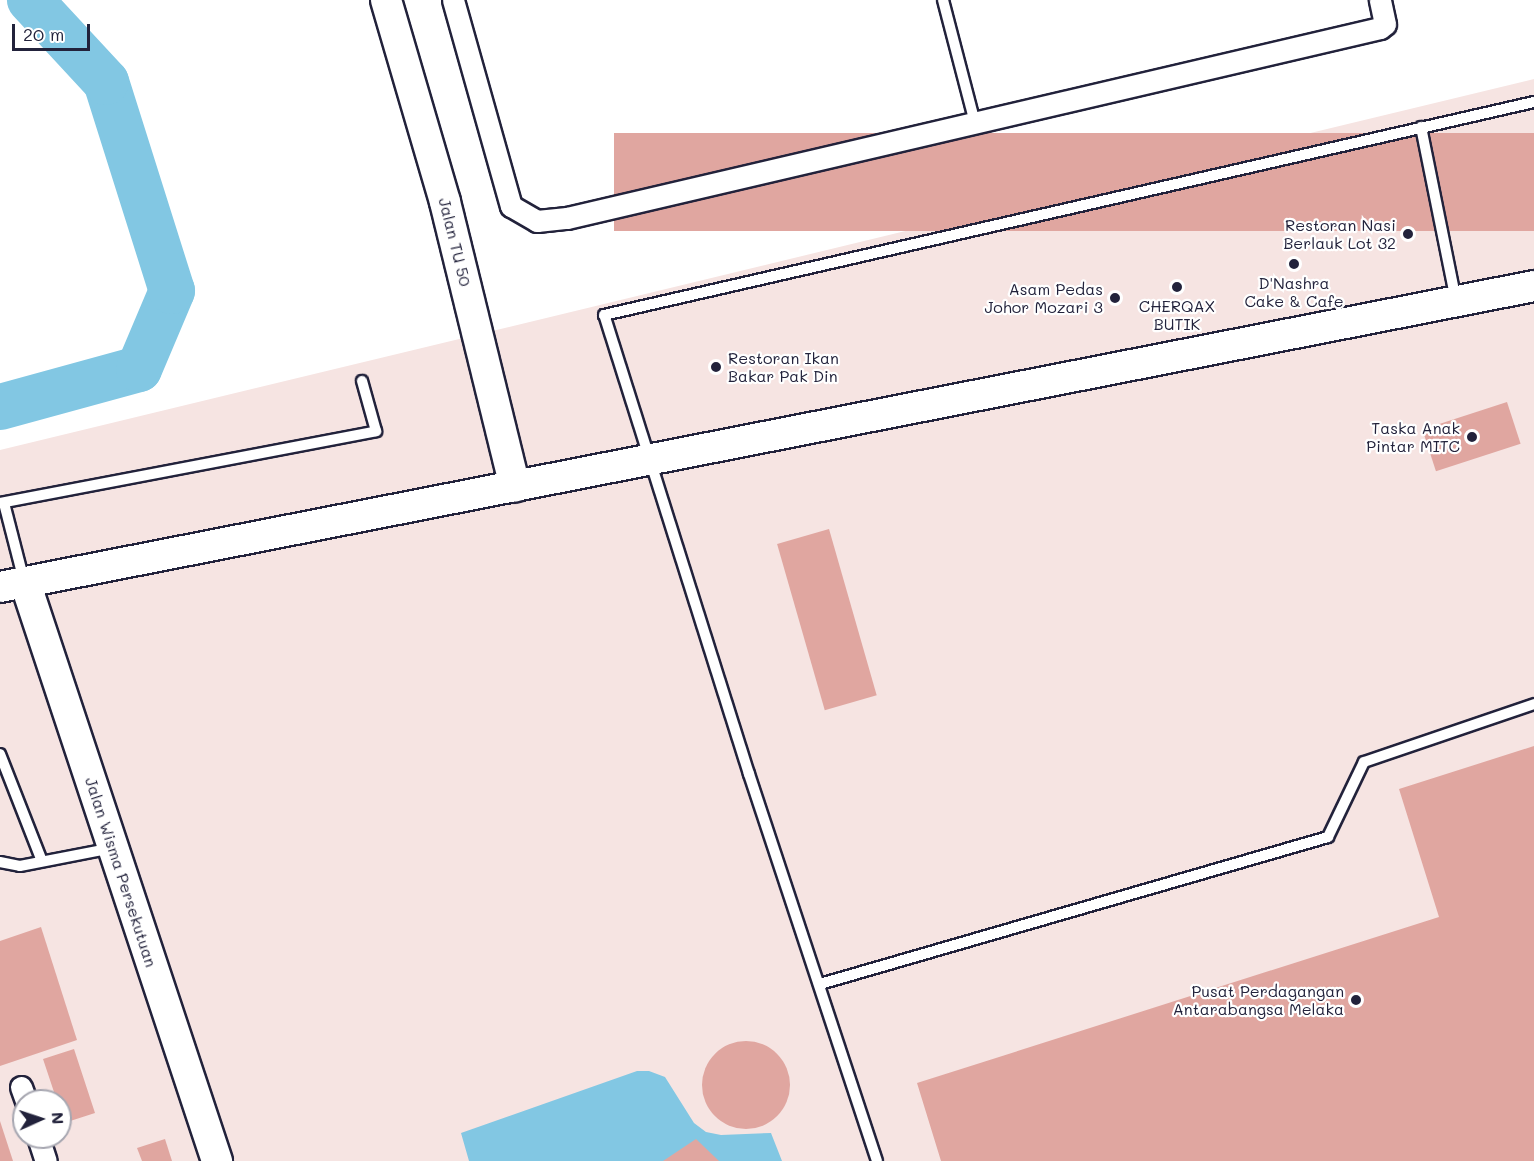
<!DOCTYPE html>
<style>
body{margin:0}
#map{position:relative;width:1534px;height:1161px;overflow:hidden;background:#fff;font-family:Mali,sans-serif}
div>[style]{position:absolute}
.built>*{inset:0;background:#f6e4e2}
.water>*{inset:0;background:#82c7e3}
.river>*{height:46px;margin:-23px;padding:0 23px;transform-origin:23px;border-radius:23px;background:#82c7e3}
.building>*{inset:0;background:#e0a6a0;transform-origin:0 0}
.round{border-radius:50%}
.roads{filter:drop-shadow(2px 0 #22223b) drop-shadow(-2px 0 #22223b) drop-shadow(0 2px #22223b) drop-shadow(0 -2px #22223b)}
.lane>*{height:10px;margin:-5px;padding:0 5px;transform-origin:5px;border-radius:5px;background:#fff}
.street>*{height:21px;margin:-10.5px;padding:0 10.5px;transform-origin:10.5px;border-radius:10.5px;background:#fff}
.secondary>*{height:30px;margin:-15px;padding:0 15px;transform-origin:15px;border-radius:15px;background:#fff}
.dots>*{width:16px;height:16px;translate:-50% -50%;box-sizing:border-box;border:3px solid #fff;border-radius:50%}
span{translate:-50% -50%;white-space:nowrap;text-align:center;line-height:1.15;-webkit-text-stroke:4.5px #fff;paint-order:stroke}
.poi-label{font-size:16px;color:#22223b}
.right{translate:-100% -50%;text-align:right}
.left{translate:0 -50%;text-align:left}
.street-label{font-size:16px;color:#22223b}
.north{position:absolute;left:12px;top:1089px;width:60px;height:60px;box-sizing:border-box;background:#fff;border:2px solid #a7a7b1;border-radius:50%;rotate:87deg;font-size:16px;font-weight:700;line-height:24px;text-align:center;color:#22223b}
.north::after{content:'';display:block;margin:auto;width:21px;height:27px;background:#22223b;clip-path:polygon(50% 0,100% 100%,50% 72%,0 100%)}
.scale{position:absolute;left:12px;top:24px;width:78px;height:27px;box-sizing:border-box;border:3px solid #22223b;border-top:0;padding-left:8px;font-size:18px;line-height:21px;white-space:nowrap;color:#22223b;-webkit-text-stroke:4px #fff;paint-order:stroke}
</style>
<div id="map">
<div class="built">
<i style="clip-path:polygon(evenodd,1534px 79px,1534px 1161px,0 1161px,0 450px,1534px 79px,24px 1101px,60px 1101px,60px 1137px,24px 1137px,24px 1101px)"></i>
</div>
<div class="water">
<i style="clip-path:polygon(637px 1071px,649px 1071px,665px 1077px,694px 1123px,706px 1132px,721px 1135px,771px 1133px,782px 1161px,469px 1161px,461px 1133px)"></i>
</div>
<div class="river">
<i style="left:0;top:407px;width:144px;rotate:-15.3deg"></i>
<i style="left:139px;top:369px;width:85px;rotate:-67.1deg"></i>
<i style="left:172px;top:291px;width:219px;rotate:-107.5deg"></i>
<i style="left:106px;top:82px;width:112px;rotate:-132.8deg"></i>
</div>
<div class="building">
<i style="left:1534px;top:133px;width:98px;height:920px;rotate:90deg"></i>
<i style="left:1507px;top:402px;width:44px;height:89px;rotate:72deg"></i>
<i style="left:829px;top:529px;width:173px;height:54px;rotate:74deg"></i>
<i style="clip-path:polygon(1534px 746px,1534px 1161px,941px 1161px,917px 1083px,1439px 917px,1399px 789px)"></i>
<i style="clip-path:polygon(41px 927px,77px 1040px,0 1066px,0 941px)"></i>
<i class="round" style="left:702px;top:1041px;width:88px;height:88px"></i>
<i style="clip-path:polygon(74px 1049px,95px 1113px,64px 1123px,60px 1101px,57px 1101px,43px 1059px)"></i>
<i style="clip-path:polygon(0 1121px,13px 1161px,0 1161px)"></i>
<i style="clip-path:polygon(165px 1139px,172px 1161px,142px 1161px,137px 1148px)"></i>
<i style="clip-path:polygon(696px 1139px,719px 1161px,663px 1161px)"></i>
</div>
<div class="roads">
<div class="lane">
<i style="left:943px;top:0;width:127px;rotate:75.4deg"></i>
<i style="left:1421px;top:127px;width:177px;rotate:78.6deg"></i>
<i style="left:0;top:503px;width:383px;rotate:-10.8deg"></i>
<i style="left:376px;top:431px;width:52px;rotate:-105.6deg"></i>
<i style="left:4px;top:503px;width:81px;rotate:75.6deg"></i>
<i style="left:0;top:754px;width:115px;rotate:68.6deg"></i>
<i style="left:0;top:862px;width:20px;rotate:11deg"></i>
<i style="left:20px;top:866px;width:95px;rotate:-11deg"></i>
<i style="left:820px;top:984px;width:529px;rotate:-16.14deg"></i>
<i style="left:1328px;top:837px;width:83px;rotate:-64.4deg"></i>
<i style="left:1364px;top:762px;width:180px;rotate:-18.8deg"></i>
<i style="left:877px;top:1161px;width:408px;rotate:-108.3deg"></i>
<i style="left:749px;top:774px;width:481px;rotate:-107.5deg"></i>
<i style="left:604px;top:315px;width:954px;rotate:-12.9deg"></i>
</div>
<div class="street">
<i style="left:453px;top:0;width:214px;rotate:74.3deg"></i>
<i style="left:511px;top:206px;width:30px;rotate:30deg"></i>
<i style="left:537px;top:221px;width:30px;rotate:-6deg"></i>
<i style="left:567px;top:218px;width:835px;rotate:-13.15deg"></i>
<i style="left:1380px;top:28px;width:6px;rotate:-39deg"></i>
<i style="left:1385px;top:24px;width:25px;rotate:-102deg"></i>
<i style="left:21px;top:1087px;width:15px;rotate:70deg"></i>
<i style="left:38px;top:1137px;width:25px;rotate:72deg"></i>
</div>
<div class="secondary">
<i style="left:386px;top:0;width:210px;rotate:73.7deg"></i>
<i style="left:445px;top:202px;width:293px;rotate:76.2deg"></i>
<i style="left:25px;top:582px;width:610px;rotate:71.65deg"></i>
<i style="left:0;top:587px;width:1563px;rotate:-11.1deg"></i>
</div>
</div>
<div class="dots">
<i style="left:1408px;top:234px;background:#22223b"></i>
<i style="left:1294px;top:264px;background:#22223b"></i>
<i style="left:1177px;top:287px;background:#22223b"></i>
<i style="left:1115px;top:298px;background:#22223b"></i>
<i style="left:716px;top:367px;background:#22223b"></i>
<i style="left:1472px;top:437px;background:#22223b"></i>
<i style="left:1356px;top:1000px;background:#22223b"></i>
</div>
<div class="poi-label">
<span class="right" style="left:1396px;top:234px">Restoran Nasi<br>Berlauk Lot 32</span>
<span style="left:1294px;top:292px">D'Nashra<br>Cake &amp; Cafe</span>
<span class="right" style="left:1103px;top:298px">Asam Pedas<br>Johor Mozari 3</span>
<span style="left:1177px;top:315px">CHERQAX<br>BUTIK</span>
<span class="left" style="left:728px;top:367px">Restoran Ikan<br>Bakar Pak Din</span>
<span class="right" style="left:1460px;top:437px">Taska Anak<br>Pintar MITC</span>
<span class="right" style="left:1344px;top:1000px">Pusat Perdagangan<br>Antarabangsa Melaka</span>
</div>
<div class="street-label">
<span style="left:455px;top:242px;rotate:76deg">Jalan TU 50</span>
<span style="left:121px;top:872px;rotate:72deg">Jalan Wisma Persekutuan</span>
</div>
<div class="north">N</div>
<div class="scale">20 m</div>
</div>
